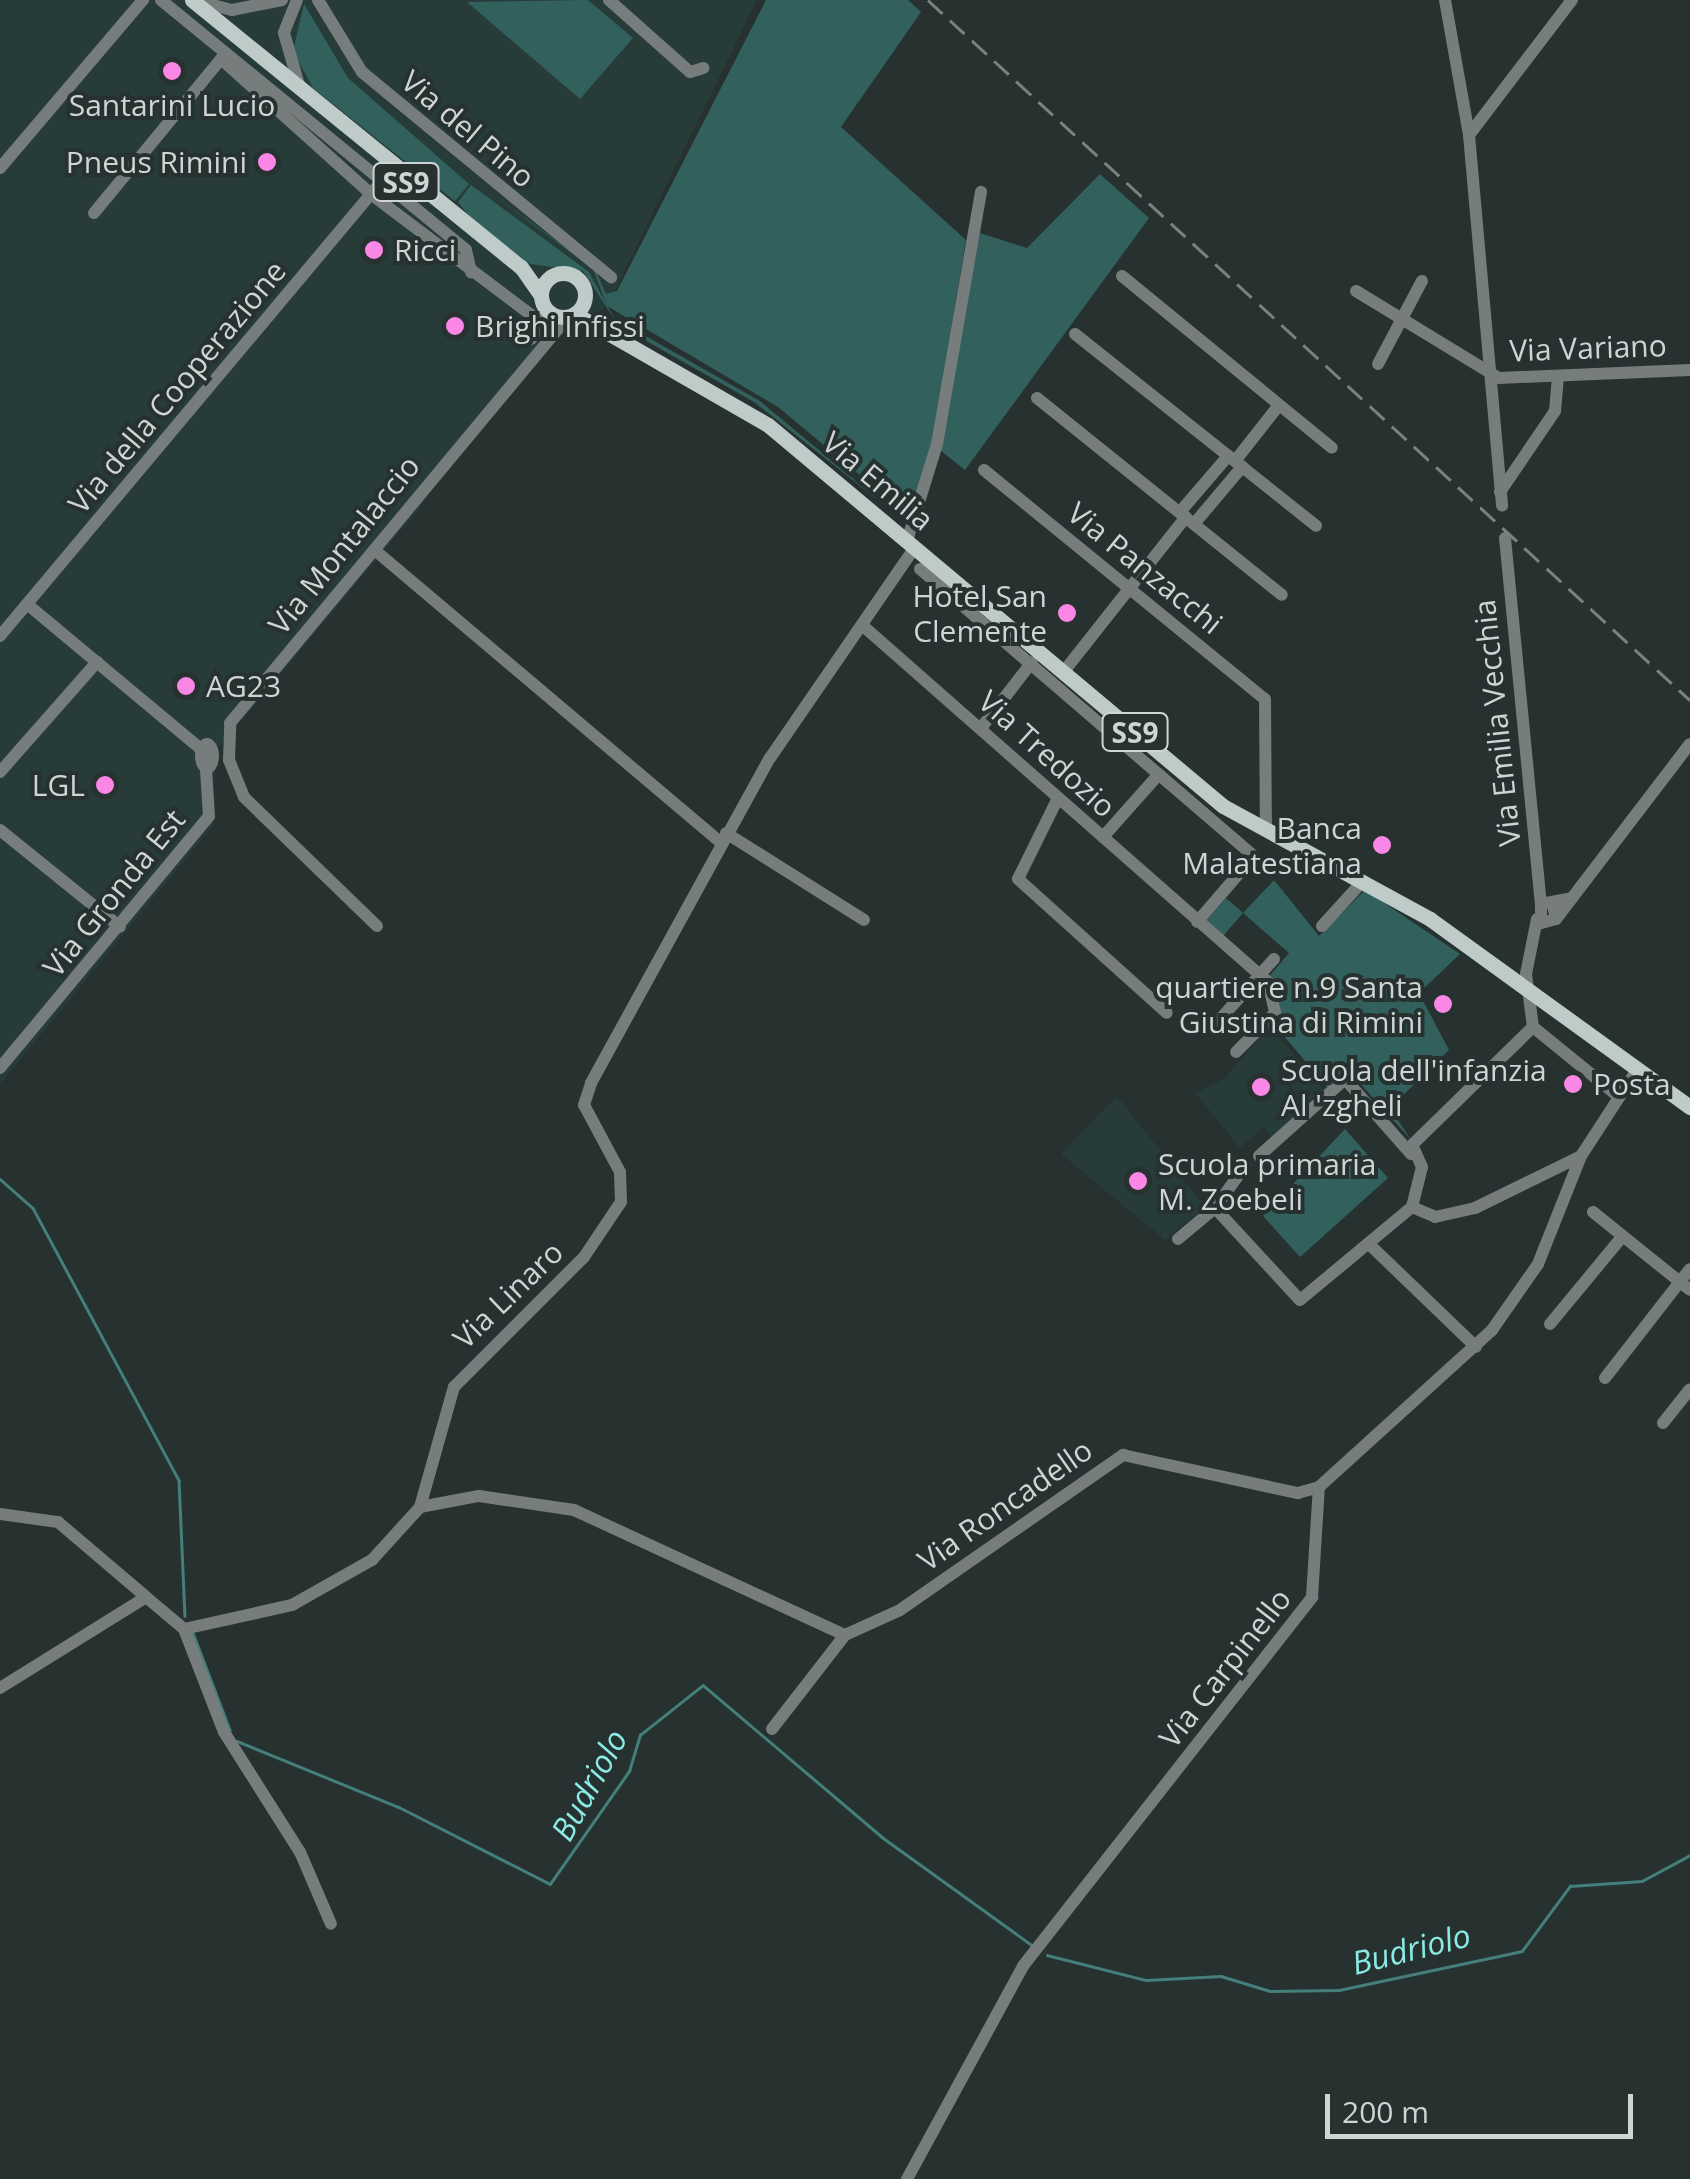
<!DOCTYPE html>
<style>
body{margin:0}
#map{position:relative;width:1690px;height:2179px;overflow:hidden;background:#263130;font-family:"Open Sans",sans-serif}
div>[style]{position:absolute}
.built>*{inset:0;background:#273b39}
.green>*{inset:0;background:#32615d}
.stream>*{height:2.5px;margin:-1.25px;padding:0 1.25px;transform-origin:1.25px;border-radius:1.25px;background:#447f7b}
.minor>*{height:12px;margin:-6px;padding:0 6px;transform-origin:6px;border-radius:6px;background:#777c7c}
.minor>.ring{margin:-6px;padding:0;box-sizing:content-box;background:none;border:12px solid #777c7c;border-radius:50%}
.major>*{height:15px;margin:-7.5px;padding:0 7.5px;transform-origin:7.5px;border-radius:7.5px;background:#bfcbc9}
.major>.ring{margin:-7.5px;padding:0;box-sizing:content-box;background:none;border:15px solid #bfcbc9;border-radius:50%}
.rail>*{height:2.5px;margin-top:-1.25px;transform-origin:0;background:repeating-linear-gradient(90deg,#798281 0 20px,transparent 0 30px)}
.dots>*{width:28px;height:28px;translate:-50% -50%;box-sizing:border-box;border:5px solid #263130;border-radius:50%}
span{translate:-50% -50%;white-space:nowrap;text-align:center;line-height:1.15;-webkit-text-stroke:8px #263130;paint-order:stroke}
.shield-label span{padding:2px 8px;background:#263130;border:2px solid;border-radius:8px;-webkit-text-stroke-width:0}
.shield-label{font-size:28px;color:#ced5d4;font-weight:700}
.poi-label{font-size:30px;color:#ced5d4}
.right{translate:-100% -50%;text-align:right}
.left{translate:0 -50%;text-align:left}
.street-label{font-size:30px;color:#ced5d4}
.water-label{font-size:32px;color:#8aebe4;font-style:italic}
.scale{position:absolute;left:1325px;top:2094px;width:308px;height:45px;box-sizing:border-box;border:5px solid #ced5d4;border-top:0;padding-left:12px;font-size:30px;line-height:35px;white-space:nowrap;color:#ced5d4;-webkit-text-stroke:8px #263130;paint-order:stroke}
</style>
<div id="map">
<div class="built">
<i style="clip-path:polygon(0 0,757px 0,609px 303px,585px 327px,558px 335px,470px 430px,418px 510px,217px 750px,212px 827px,0 1084px)"></i>
<i style="clip-path:polygon(1270px 1026px,1323px 1089px,1272px 1137px,1263px 1127px,1240px 1148px,1195px 1093px,1224px 1079px)"></i>
<i style="clip-path:polygon(1117px 1096px,1205px 1207px,1165px 1240px,1061px 1154px)"></i>
</div>
<div class="green">
<i style="clip-path:polygon(588px 0,633px 38px,580px 99px,467px 2px)"></i>
<i style="clip-path:polygon(766px 0,908px 0,921px 12px,841px 127px,966px 240px,932px 441px,909px 516px,778px 407px,607px 306px,593px 269px,474px 181px,595px 269px,606px 294px,617px 291px)"></i>
<i style="clip-path:polygon(304px 4px,348px 78px,469px 184px,455px 201px,313px 88px,293px 51px)"></i>
<i style="clip-path:polygon(1100px 174px,1149px 218px,965px 470px,940px 450px,980px 233px,1027px 248px)"></i>
<i style="clip-path:polygon(471px 185px,589px 272px,614px 318px,760px 401px,908px 524px,754px 402px,618px 325px,583px 271px,530px 264px,480px 230px,458px 202px)"></i>
<i style="clip-path:polygon(1274px 880px,1319px 936px,1365px 890px,1460px 954px,1419px 993px,1449px 1050px,1390px 1108px,1411px 1140px,1347px 1069px,1327px 1087px,1273px 1023px,1279px 1002px,1268px 978px,1289px 953px,1243px 913px,1223px 936px,1206px 921px,1226px 898px,1243px 913px)"></i>
<i style="clip-path:polygon(1345px 1129px,1388px 1178px,1300px 1257px,1263px 1216px)"></i>
</div>
<div class="stream">
<i style="left:0;top:1179px;width:44px;rotate:41.3deg"></i>
<i style="left:33px;top:1208px;width:309px;rotate:61.8deg"></i>
<i style="left:179px;top:1480px;width:136px;rotate:87.5deg"></i>
<i style="left:193px;top:1633px;width:104px;rotate:69.1deg"></i>
<i style="left:237px;top:1741px;width:175px;rotate:22.2deg"></i>
<i style="left:399px;top:1807px;width:169px;rotate:27deg"></i>
<i style="left:550px;top:1884px;width:138px;rotate:-55deg"></i>
<i style="left:629px;top:1771px;width:38px;rotate:-73deg"></i>
<i style="left:640px;top:1735px;width:80px;rotate:-38.4deg"></i>
<i style="left:703px;top:1685px;width:235px;rotate:40.3deg"></i>
<i style="left:882px;top:1837px;width:185px;rotate:35.8deg"></i>
<i style="left:1047px;top:1955px;width:102px;rotate:14.2deg"></i>
<i style="left:1146px;top:1980px;width:75px;rotate:-3.1deg"></i>
<i style="left:1221px;top:1976px;width:51px;rotate:17deg"></i>
<i style="left:1270px;top:1991px;width:69px;rotate:-0.8deg"></i>
<i style="left:1339px;top:1990px;width:187px;rotate:-12deg"></i>
<i style="left:1522px;top:1951px;width:81px;rotate:-53.6deg"></i>
<i style="left:1570px;top:1886px;width:72px;rotate:-4deg"></i>
<i style="left:1642px;top:1881px;width:55px;rotate:-28.4deg"></i>
</div>
<div class="minor">
<i style="left:161px;top:0;width:394px;rotate:39.3deg"></i>
<i style="left:466px;top:250px;width:23px;rotate:77deg"></i>
<i style="left:193px;top:0;width:40px;rotate:14.4deg"></i>
<i style="left:232px;top:10px;width:51px;rotate:-11.3deg"></i>
<i style="left:297px;top:0;width:35px;rotate:112deg"></i>
<i style="left:284px;top:33px;width:54px;rotate:73.9deg"></i>
<i style="left:318px;top:0;width:84px;rotate:58.6deg"></i>
<i style="left:362px;top:72px;width:323px;rotate:39.5deg"></i>
<i style="left:609px;top:0;width:108px;rotate:41.6deg"></i>
<i style="left:690px;top:72px;width:14px;rotate:-17deg"></i>
<i style="left:1445px;top:0;width:137px;rotate:79.9deg"></i>
<i style="left:1469px;top:135px;width:372px;rotate:84.9deg"></i>
<i style="left:221px;top:59px;width:203px;rotate:42deg"></i>
<i style="left:372px;top:195px;width:199px;rotate:37deg"></i>
<i style="left:531px;top:315px;width:15px;rotate:62deg"></i>
<i style="left:538px;top:328px;width:13px;rotate:122deg"></i>
<i style="left:1469px;top:135px;width:170px;rotate:-52.7deg"></i>
<i style="left:0;top:168px;width:221px;rotate:-49.6deg"></i>
<i style="left:94px;top:213px;width:207px;rotate:-50.5deg"></i>
<i style="left:1122px;top:276px;width:271px;rotate:39.3deg"></i>
<i style="left:1356px;top:291px;width:167px;rotate:31.3deg"></i>
<i style="left:1499px;top:378px;width:191px;rotate:-2.4deg"></i>
<i style="left:543px;top:304px;width:32px;rotate:79deg"></i>
<i style="left:1075px;top:334px;width:308px;rotate:38.5deg"></i>
<i style="left:1378px;top:364px;width:94px;rotate:-62.1deg"></i>
<i style="left:1037px;top:398px;width:314px;rotate:38.8deg"></i>
<i style="left:1235px;top:461px;width:71px;rotate:-51.8deg"></i>
<i style="left:984px;top:470px;width:362px;rotate:39.2deg"></i>
<i style="left:1265px;top:699px;width:129px;rotate:89.6deg"></i>
<i style="left:1500px;top:492px;width:98px;rotate:-55.8deg"></i>
<i style="left:1555px;top:411px;width:35px;rotate:-85deg"></i>
<i style="left:1180px;top:512px;width:74px;rotate:-49.4deg"></i>
<i style="left:1194px;top:524px;width:75px;rotate:-49.9deg"></i>
<i style="left:1505px;top:538px;width:368px;rotate:84.4deg"></i>
<i style="left:907px;top:541px;width:102px;rotate:-72.8deg"></i>
<i style="left:937px;top:444px;width:256px;rotate:-80.1deg"></i>
<i style="left:377px;top:552px;width:451px;rotate:40.2deg"></i>
<i style="left:920px;top:569px;width:440px;rotate:40.7deg"></i>
<i style="left:1254px;top:856px;width:87px;rotate:130.8deg"></i>
<i style="left:27px;top:604px;width:225px;rotate:39.8deg"></i>
<i style="left:862px;top:625px;width:541px;rotate:41.33deg"></i>
<i style="left:1268px;top:982px;width:32px;rotate:77deg"></i>
<i style="left:1275px;top:1013px;width:55px;rotate:135deg"></i>
<i style="left:0;top:636px;width:608px;rotate:-50deg"></i>
<i style="left:1065px;top:670px;width:195px;rotate:-51.7deg"></i>
<i style="left:981px;top:728px;width:83px;rotate:-52.3deg"></i>
<i class="ring" style="left:200.5px;top:743.5px;width:-1px;height:-1px"></i>
<i style="left:0;top:772px;width:147px;rotate:-48.6deg"></i>
<i style="left:1058px;top:798px;width:90px;rotate:116.3deg"></i>
<i style="left:1018px;top:879px;width:200px;rotate:42deg"></i>
<i style="left:0;top:830px;width:154px;rotate:38.9deg"></i>
<i style="left:726px;top:833px;width:163px;rotate:32.2deg"></i>
<i style="left:1103px;top:837px;width:84px;rotate:-48.4deg"></i>
<i style="left:1553px;top:905px;width:14px;rotate:78deg"></i>
<i style="left:1556px;top:919px;width:16px;rotate:165deg"></i>
<i style="left:1541px;top:923px;width:19px;rotate:-90deg"></i>
<i style="left:1541px;top:904px;width:31px;rotate:-11deg"></i>
<i style="left:1537px;top:919px;width:56px;rotate:101.3deg"></i>
<i style="left:1526px;top:974px;width:53px;rotate:82.5deg"></i>
<i style="left:1533px;top:1027px;width:111px;rotate:39.1deg"></i>
<i style="left:1556px;top:919px;width:220px;rotate:-52.6deg"></i>
<i style="left:377px;top:926px;width:185px;rotate:-135.9deg"></i>
<i style="left:244px;top:797px;width:40px;rotate:-112deg"></i>
<i style="left:229px;top:760px;width:37px;rotate:-88deg"></i>
<i style="left:230px;top:723px;width:528px;rotate:-50.22deg"></i>
<i style="left:1322px;top:926px;width:61px;rotate:-47.7deg"></i>
<i style="left:1214px;top:1026px;width:90px;rotate:-48.2deg"></i>
<i style="left:0;top:1068px;width:327px;rotate:-50.3deg"></i>
<i style="left:209px;top:816px;width:62px;rotate:-93.7deg"></i>
<i style="left:1259px;top:1156px;width:115px;rotate:-41.8deg"></i>
<i style="left:1345px;top:1079px;width:100px;rotate:48.7deg"></i>
<i style="left:1412px;top:1207px;width:41px;rotate:-76deg"></i>
<i style="left:1422px;top:1167px;width:24px;rotate:-114deg"></i>
<i style="left:1412px;top:1145px;width:169px;rotate:-44.3deg"></i>
<i style="left:1412px;top:1207px;width:25px;rotate:23deg"></i>
<i style="left:1435px;top:1217px;width:41px;rotate:-12.7deg"></i>
<i style="left:1475px;top:1208px;width:118px;rotate:-26.1deg"></i>
<i style="left:1215px;top:1208px;width:52px;rotate:-54.5deg"></i>
<i style="left:1593px;top:1212px;width:124px;rotate:38.8deg"></i>
<i style="left:1178px;top:1239px;width:48px;rotate:-40deg"></i>
<i style="left:1215px;top:1208px;width:125px;rotate:47.3deg"></i>
<i style="left:1300px;top:1300px;width:146px;rotate:-39.7deg"></i>
<i style="left:1370px;top:1245px;width:147px;rotate:43.9deg"></i>
<i style="left:1550px;top:1324px;width:113px;rotate:-50.4deg"></i>
<i style="left:1605px;top:1378px;width:138px;rotate:-52.1deg"></i>
<i style="left:1663px;top:1423px;width:43px;rotate:-51.5deg"></i>
<i style="left:420px;top:1507px;width:60px;rotate:-10.6deg"></i>
<i style="left:479px;top:1496px;width:96px;rotate:8.4deg"></i>
<i style="left:574px;top:1510px;width:298px;rotate:24.8deg"></i>
<i style="left:845px;top:1635px;width:60px;rotate:-24.4deg"></i>
<i style="left:900px;top:1610px;width:272px;rotate:-34.8deg"></i>
<i style="left:1123px;top:1455px;width:179px;rotate:12.3deg"></i>
<i style="left:1298px;top:1493px;width:22px;rotate:-16deg"></i>
<i style="left:0;top:1514px;width:59px;rotate:7.9deg"></i>
<i style="left:58px;top:1522px;width:116px;rotate:40.4deg"></i>
<i style="left:184px;top:1629px;width:110px;rotate:68.8deg"></i>
<i style="left:224px;top:1732px;width:142px;rotate:57.7deg"></i>
<i style="left:300px;top:1852px;width:78px;rotate:66.7deg"></i>
<i style="left:0;top:1688px;width:172px;rotate:-31.9deg"></i>
<i style="left:146px;top:1597px;width:50px;rotate:40.1deg"></i>
<i style="left:184px;top:1629px;width:111px;rotate:-12.5deg"></i>
<i style="left:292px;top:1605px;width:92px;rotate:-29.4deg"></i>
<i style="left:372px;top:1560px;width:72px;rotate:-47.8deg"></i>
<i style="left:420px;top:1507px;width:125px;rotate:-74.2deg"></i>
<i style="left:454px;top:1387px;width:184px;rotate:-45deg"></i>
<i style="left:584px;top:1257px;width:66px;rotate:-56.1deg"></i>
<i style="left:621px;top:1202px;width:30px;rotate:-92deg"></i>
<i style="left:620px;top:1172px;width:76px;rotate:-118.2deg"></i>
<i style="left:584px;top:1105px;width:23px;rotate:-72deg"></i>
<i style="left:591px;top:1083px;width:371px;rotate:-61.2deg"></i>
<i style="left:770px;top:758px;width:256px;rotate:-55.5deg"></i>
<i style="left:772px;top:1729px;width:119px;rotate:-52.2deg"></i>
<i style="left:907px;top:2179px;width:243px;rotate:-61.4deg"></i>
<i style="left:1023px;top:1966px;width:469px;rotate:-51.9deg"></i>
<i style="left:1312px;top:1597px;width:110px;rotate:-86.4deg"></i>
<i style="left:1319px;top:1487px;width:234px;rotate:-42.2deg"></i>
<i style="left:1492px;top:1330px;width:80px;rotate:-55.1deg"></i>
<i style="left:1538px;top:1264px;width:116px;rotate:-68.3deg"></i>
<i style="left:1581px;top:1156px;width:99px;rotate:-57deg"></i>
</div>
<div class="major">
<i style="left:192px;top:0;width:424px;rotate:39.1deg"></i>
<i style="left:521px;top:267px;width:35px;rotate:55deg"></i>
<i class="ring" style="left:541px;top:273px;width:29px;height:29px"></i>
<i style="left:575px;top:314px;width:223px;rotate:29.9deg"></i>
<i style="left:768px;top:425px;width:593px;rotate:39.94deg"></i>
<i style="left:1223px;top:806px;width:236px;rotate:28.6deg"></i>
<i style="left:1430px;top:919px;width:321px;rotate:35.9deg"></i>
</div>
<div class="rail">
<i style="left:928px;top:0;width:1035px;rotate:42.57deg"></i>
</div>
<div class="dots">
<i style="left:172px;top:71px;background:#fa87e6"></i>
<i style="left:267px;top:162px;background:#fa87e6"></i>
<i style="left:374px;top:250px;background:#fa87e6"></i>
<i style="left:455px;top:326px;background:#fa87e6"></i>
<i style="left:1067px;top:613px;background:#fa87e6"></i>
<i style="left:186px;top:686px;background:#fa87e6"></i>
<i style="left:105px;top:785px;background:#fa87e6"></i>
<i style="left:1382px;top:845px;background:#fa87e6"></i>
<i style="left:1443px;top:1004px;background:#fa87e6"></i>
<i style="left:1573px;top:1084px;background:#fa87e6"></i>
<i style="left:1261px;top:1087px;background:#fa87e6"></i>
<i style="left:1138px;top:1181px;background:#fa87e6"></i>
</div>
<div class="shield-label">
<span style="left:406px;top:182px">SS9</span>
<span style="left:1135px;top:732px">SS9</span>
</div>
<div class="poi-label">
<span style="left:172px;top:105px">Santarini Lucio</span>
<span class="right" style="left:247px;top:162px">Pneus Rimini</span>
<span class="left" style="left:394px;top:250px">Ricci</span>
<span class="left" style="left:475px;top:326px">Brighi Infissi</span>
<span class="right" style="left:1047px;top:613px">Hotel San<br>Clemente</span>
<span class="left" style="left:206px;top:686px">AG23</span>
<span class="right" style="left:85px;top:785px">LGL</span>
<span class="right" style="left:1362px;top:845px">Banca<br>Malatestiana</span>
<span class="right" style="left:1423px;top:1004px">quartiere n.9 Santa<br>Giustina di Rimini</span>
<span class="left" style="left:1281px;top:1087px">Scuola dell'infanzia<br>Al 'zgheli</span>
<span class="left" style="left:1593px;top:1084px">Posta</span>
<span class="left" style="left:1158px;top:1181px">Scuola primaria<br>M. Zoebeli</span>
</div>
<div class="street-label">
<span style="left:468px;top:129px;rotate:40deg">Via del Pino</span>
<span style="left:1588px;top:348px;rotate:-2deg">Via Variano</span>
<span style="left:177px;top:387px;rotate:-50deg">Via della Cooperazione</span>
<span style="left:878px;top:481px;rotate:40deg">Via Emilia</span>
<span style="left:344px;top:545px;rotate:-51deg">Via Montalaccio</span>
<span style="left:1145px;top:568px;rotate:39deg">Via Panzacchi</span>
<span style="left:1497px;top:723px;rotate:-96deg">Via Emilia Vecchia</span>
<span style="left:1047px;top:754px;rotate:42deg">Via Tredozio</span>
<span style="left:114px;top:893px;rotate:-51deg">Via Gronda Est</span>
<span style="left:508px;top:1295px;rotate:-44deg">Via Linaro</span>
<span style="left:1005px;top:1505px;rotate:-35deg">Via Roncadello</span>
<span style="left:1225px;top:1668px;rotate:-52deg">Via Carpinello</span>
</div>
<div class="water-label">
<span style="left:589px;top:1785px;rotate:-61deg">Budriolo</span>
<span style="left:1411px;top:1949px;rotate:-14deg">Budriolo</span>
</div>
<div class="scale">200 m</div>
</div>
